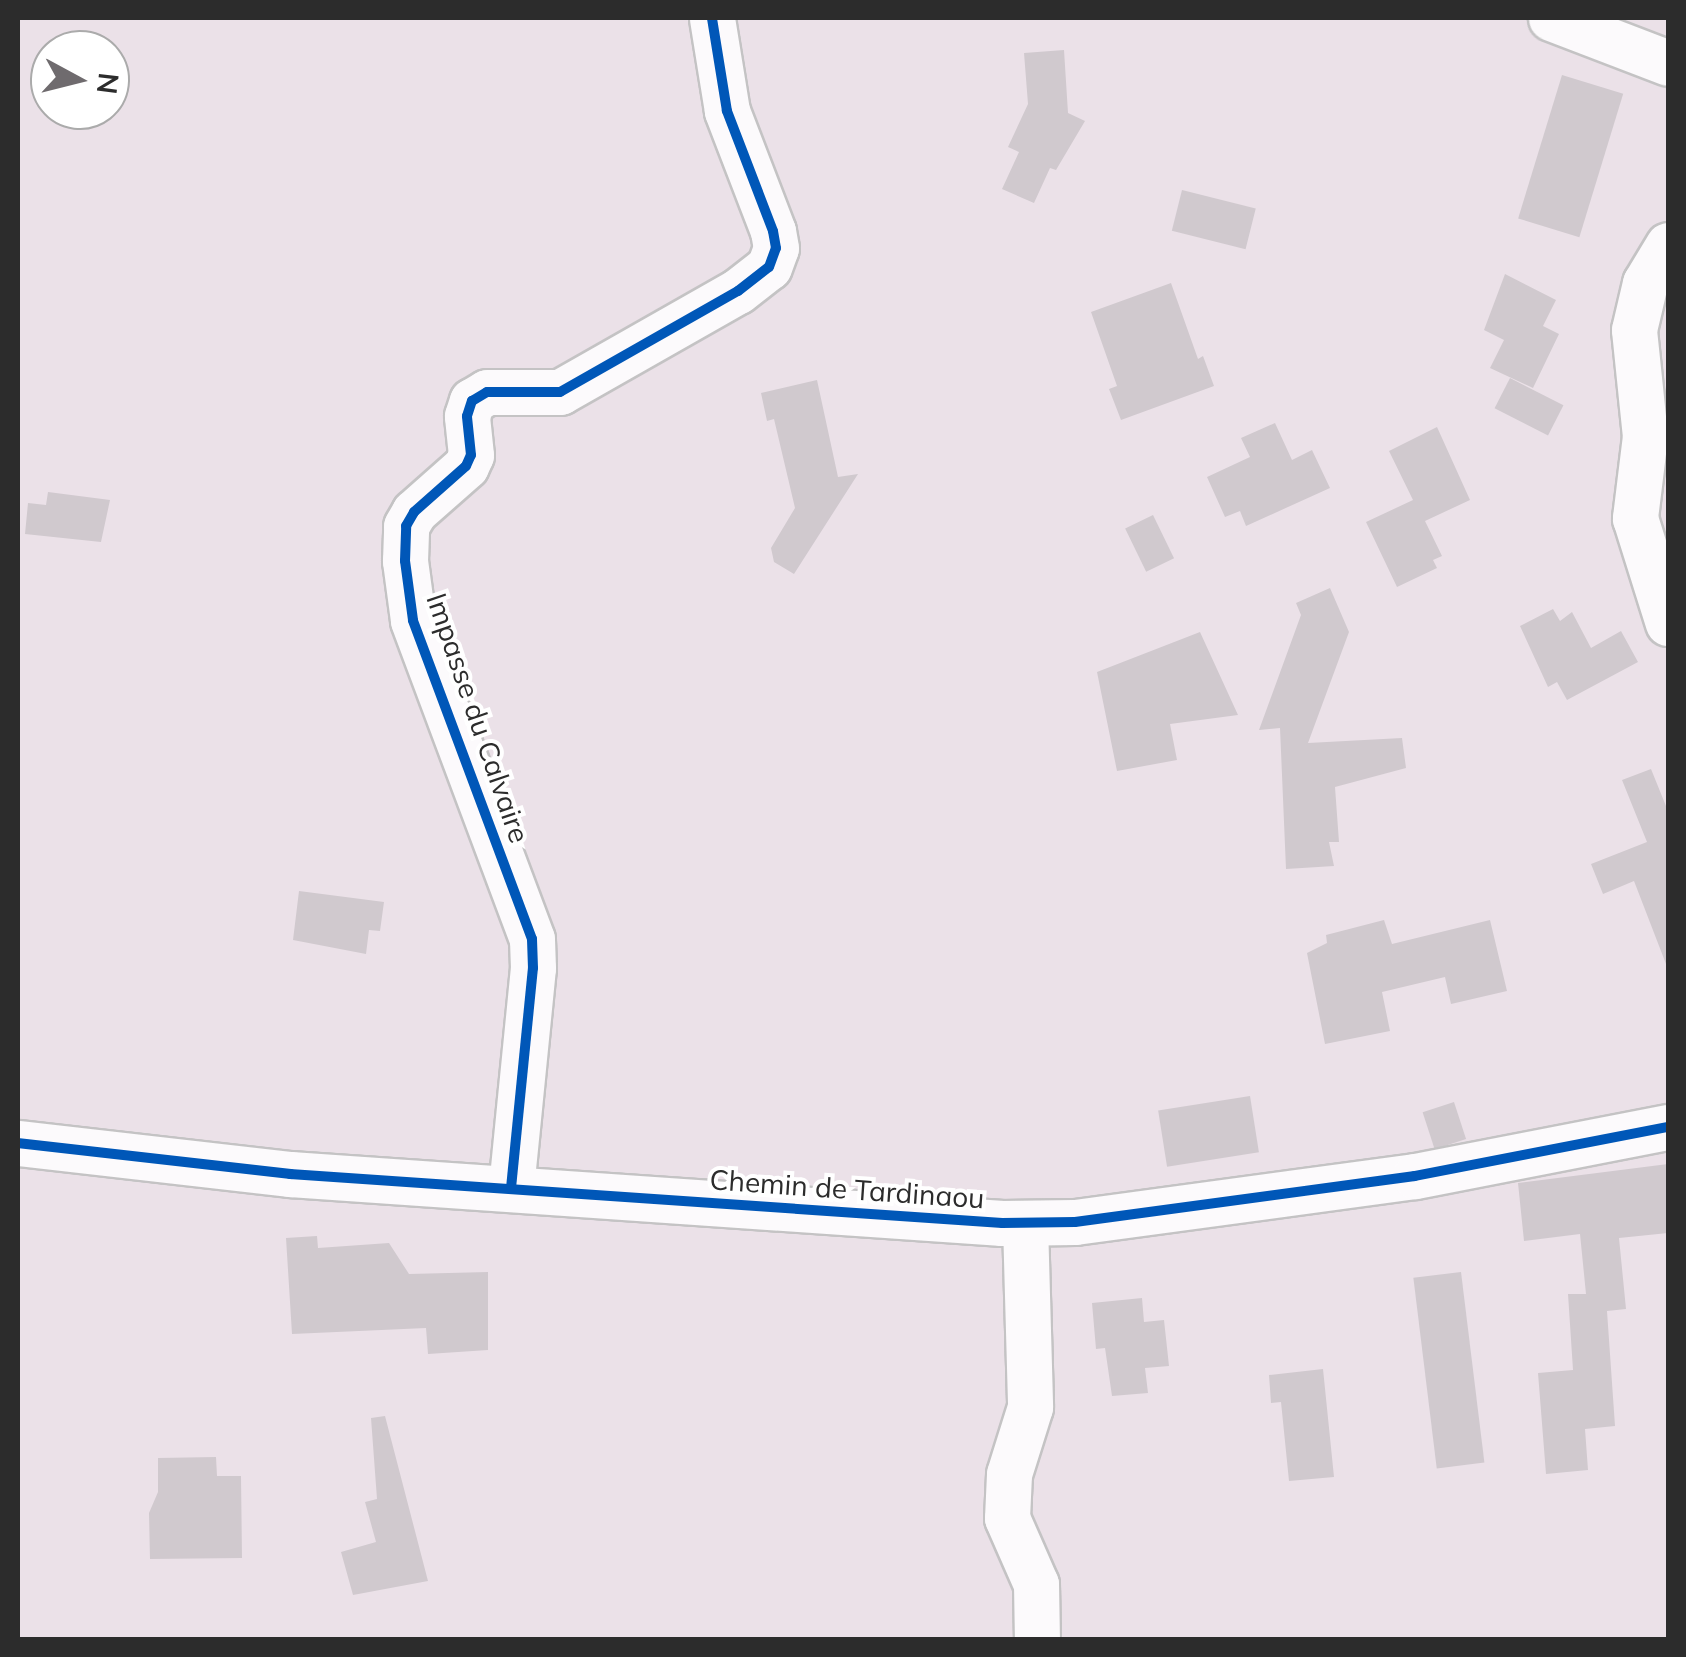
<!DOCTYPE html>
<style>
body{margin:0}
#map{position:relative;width:1686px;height:1657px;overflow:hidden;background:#ebe1e8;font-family:Mulish,sans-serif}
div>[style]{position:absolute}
.building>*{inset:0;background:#d0c9ce;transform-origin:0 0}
.roads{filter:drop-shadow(2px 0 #c4c3c4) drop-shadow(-2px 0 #c4c3c4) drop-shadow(0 2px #c4c3c4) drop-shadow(0 -2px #c4c3c4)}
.street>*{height:45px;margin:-22.5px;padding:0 22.5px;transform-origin:22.5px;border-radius:22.5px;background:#fcfafc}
.cycleway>*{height:10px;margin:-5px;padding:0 5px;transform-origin:5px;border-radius:5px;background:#0057b8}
span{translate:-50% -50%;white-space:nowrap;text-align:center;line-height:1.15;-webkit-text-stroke:8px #fff;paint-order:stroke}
.street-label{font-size:28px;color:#2c2c2c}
.frame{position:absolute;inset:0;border:20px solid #2c2c2c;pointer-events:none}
.north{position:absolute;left:30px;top:30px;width:100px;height:100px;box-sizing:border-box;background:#fff;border:2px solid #ababab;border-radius:50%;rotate:97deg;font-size:28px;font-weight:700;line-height:40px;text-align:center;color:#2c2c2c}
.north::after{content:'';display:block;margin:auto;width:35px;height:45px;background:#6f6b6e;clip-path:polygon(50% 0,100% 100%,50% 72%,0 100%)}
</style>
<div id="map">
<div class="building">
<i style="clip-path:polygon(1064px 50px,1068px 113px,1085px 121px,1056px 170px,1050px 168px,1034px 203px,1002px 189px,1019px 152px,1008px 147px,1028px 104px,1024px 53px)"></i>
<i style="left:1562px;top:75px;width:64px;height:150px;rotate:17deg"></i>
<i style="left:1182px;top:190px;width:76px;height:42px;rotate:14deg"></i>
<i style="clip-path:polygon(1505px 274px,1556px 300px,1543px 326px,1559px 334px,1533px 388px,1490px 368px,1504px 340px,1484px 330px)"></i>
<i style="clip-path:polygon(1171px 283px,1198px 359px,1203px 356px,1214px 386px,1121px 420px,1109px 389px,1117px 386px,1091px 312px)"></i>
<i style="left:1510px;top:378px;width:60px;height:34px;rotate:27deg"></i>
<i style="clip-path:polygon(817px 380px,838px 477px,858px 474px,794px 574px,774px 562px,771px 548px,795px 508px,774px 419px,767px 421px,761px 393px)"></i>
<i style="clip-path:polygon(1275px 423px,1292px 460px,1312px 450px,1330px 488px,1246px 526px,1240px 511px,1225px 517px,1207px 477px,1250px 457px,1241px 438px)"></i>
<i style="clip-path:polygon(1437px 427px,1470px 500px,1425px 521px,1442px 556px,1433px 560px,1437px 568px,1397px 587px,1366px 522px,1413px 500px,1389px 451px)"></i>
<i style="clip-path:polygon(48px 492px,110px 500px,101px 542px,25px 534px,28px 503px,46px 505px)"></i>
<i style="left:1153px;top:515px;width:48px;height:31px;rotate:64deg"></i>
<i style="clip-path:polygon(1330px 588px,1349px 632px,1308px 743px,1402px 738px,1406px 768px,1335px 787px,1339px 842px,1329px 842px,1334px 866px,1286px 869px,1280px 728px,1259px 730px,1301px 615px,1296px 603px)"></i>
<i style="clip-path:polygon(1553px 609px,1560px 621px,1572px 612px,1591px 648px,1621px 631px,1638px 662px,1567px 700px,1557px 682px,1548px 687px,1520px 626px)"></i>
<i style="clip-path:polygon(1200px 632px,1238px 715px,1170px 724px,1177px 760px,1117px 771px,1097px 672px)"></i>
<i style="clip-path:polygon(1651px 769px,1668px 811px,1666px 964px,1634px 881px,1603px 894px,1591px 864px,1647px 842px,1622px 780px)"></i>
<i style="clip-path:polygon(299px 891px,384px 902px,380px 931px,369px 930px,366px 954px,293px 940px)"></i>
<i style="clip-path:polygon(1384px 920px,1392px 944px,1490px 920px,1507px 991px,1451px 1004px,1445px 977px,1382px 992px,1390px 1031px,1325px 1044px,1307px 953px,1327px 943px,1326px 935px)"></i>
<i style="left:1250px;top:1096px;width:57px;height:93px;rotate:81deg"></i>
<i style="left:1454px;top:1102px;width:39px;height:33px;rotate:72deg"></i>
<i style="clip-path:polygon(1668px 1164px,1668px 1233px,1619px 1238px,1626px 1309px,1607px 1311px,1615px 1426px,1585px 1429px,1588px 1470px,1546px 1474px,1538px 1373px,1573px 1370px,1568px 1294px,1586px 1294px,1580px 1234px,1524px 1241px,1518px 1183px)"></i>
<i style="clip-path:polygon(317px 1236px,318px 1248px,389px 1243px,409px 1274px,488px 1272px,488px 1350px,428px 1354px,426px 1328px,292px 1334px,286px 1238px)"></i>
<i style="left:1461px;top:1272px;width:192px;height:48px;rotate:83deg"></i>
<i style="clip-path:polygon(1142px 1298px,1144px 1322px,1164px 1320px,1169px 1366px,1145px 1368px,1148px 1393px,1112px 1396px,1105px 1348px,1096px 1349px,1092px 1303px)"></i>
<i style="clip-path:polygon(1323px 1369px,1334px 1477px,1289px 1481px,1281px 1402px,1271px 1403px,1269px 1375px)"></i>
<i style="clip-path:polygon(385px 1416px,428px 1581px,353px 1595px,341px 1552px,376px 1542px,365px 1502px,377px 1499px,371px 1418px)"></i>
<i style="clip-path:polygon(216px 1457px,217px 1476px,241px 1476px,242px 1558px,150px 1559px,149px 1513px,158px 1492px,158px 1458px)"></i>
</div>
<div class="roads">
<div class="street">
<i style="left:1551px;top:18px;width:125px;rotate:21deg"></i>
<i style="left:1668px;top:245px;width:44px;rotate:121.2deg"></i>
<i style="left:1645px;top:283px;width:48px;rotate:103.2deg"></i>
<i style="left:1634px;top:330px;width:107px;rotate:84.1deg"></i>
<i style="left:1645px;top:436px;width:83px;rotate:97deg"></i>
<i style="left:1635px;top:518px;width:110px;rotate:72.6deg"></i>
<i style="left:18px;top:1143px;width:274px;rotate:6.5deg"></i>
<i style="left:290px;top:1174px;width:714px;rotate:3.94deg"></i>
<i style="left:1002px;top:1223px;width:73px;rotate:-0.8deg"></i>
<i style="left:1075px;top:1222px;width:343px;rotate:-7.7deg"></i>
<i style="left:1415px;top:1176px;width:258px;rotate:-11deg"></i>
<i style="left:511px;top:1188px;width:221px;rotate:-84.3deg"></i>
<i style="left:533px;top:968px;width:29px;rotate:-92deg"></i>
<i style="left:532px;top:939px;width:340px;rotate:-110.5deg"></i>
<i style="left:413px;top:620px;width:60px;rotate:-97.7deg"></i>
<i style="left:405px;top:561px;width:35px;rotate:-88deg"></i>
<i style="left:406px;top:526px;width:16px;rotate:-60deg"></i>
<i style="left:414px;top:512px;width:69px;rotate:-41.5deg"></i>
<i style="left:466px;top:466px;width:12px;rotate:-66deg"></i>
<i style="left:471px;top:455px;width:39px;rotate:-96deg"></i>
<i style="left:467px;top:416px;width:16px;rotate:-72deg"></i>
<i style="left:472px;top:401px;width:17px;rotate:-31deg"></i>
<i style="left:487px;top:392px;width:73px"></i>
<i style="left:560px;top:392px;width:205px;rotate:-29.6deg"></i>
<i style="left:738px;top:291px;width:39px;rotate:-38deg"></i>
<i style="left:769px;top:267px;width:20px;rotate:-70deg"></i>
<i style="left:776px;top:248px;width:17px;rotate:-100deg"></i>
<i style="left:773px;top:231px;width:129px;rotate:-111deg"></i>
<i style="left:727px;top:111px;width:94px;rotate:-99.2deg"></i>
<i style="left:1025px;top:1223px;width:184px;rotate:88.4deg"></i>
<i style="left:1030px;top:1407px;width:70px;rotate:107.4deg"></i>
<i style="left:1009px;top:1474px;width:44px;rotate:92.6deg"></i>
<i style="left:1007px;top:1518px;width:72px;rotate:66.3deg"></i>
<i style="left:1036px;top:1584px;width:56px;rotate:89deg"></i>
</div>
</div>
<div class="cycleway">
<i style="left:18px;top:1143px;width:274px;rotate:6.5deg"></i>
<i style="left:290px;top:1174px;width:714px;rotate:3.94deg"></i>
<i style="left:1002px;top:1223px;width:73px;rotate:-0.8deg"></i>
<i style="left:1075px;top:1222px;width:343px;rotate:-7.7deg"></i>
<i style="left:1415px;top:1176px;width:258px;rotate:-11deg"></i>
<i style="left:511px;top:1188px;width:221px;rotate:-84.3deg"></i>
<i style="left:533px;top:968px;width:29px;rotate:-92deg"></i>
<i style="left:532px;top:939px;width:340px;rotate:-110.5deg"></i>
<i style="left:413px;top:620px;width:60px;rotate:-97.7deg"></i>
<i style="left:405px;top:561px;width:35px;rotate:-88deg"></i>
<i style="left:406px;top:526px;width:16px;rotate:-60deg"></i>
<i style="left:414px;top:512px;width:69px;rotate:-41.5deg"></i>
<i style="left:466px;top:466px;width:12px;rotate:-66deg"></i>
<i style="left:471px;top:455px;width:39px;rotate:-96deg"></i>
<i style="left:467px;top:416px;width:16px;rotate:-72deg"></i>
<i style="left:472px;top:401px;width:17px;rotate:-31deg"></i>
<i style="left:487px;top:392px;width:73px"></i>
<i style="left:560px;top:392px;width:205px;rotate:-29.6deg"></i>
<i style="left:738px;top:291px;width:39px;rotate:-38deg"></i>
<i style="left:769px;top:267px;width:20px;rotate:-70deg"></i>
<i style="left:776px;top:248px;width:17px;rotate:-100deg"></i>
<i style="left:773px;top:231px;width:129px;rotate:-111deg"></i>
<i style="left:727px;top:111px;width:94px;rotate:-99.2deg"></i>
</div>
<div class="street-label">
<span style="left:478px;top:718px;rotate:71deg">Impasse du Calvaire</span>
<span style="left:847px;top:1189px;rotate:4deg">Chemin de Tardinaou</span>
</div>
<div class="frame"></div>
<div class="north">N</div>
</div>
